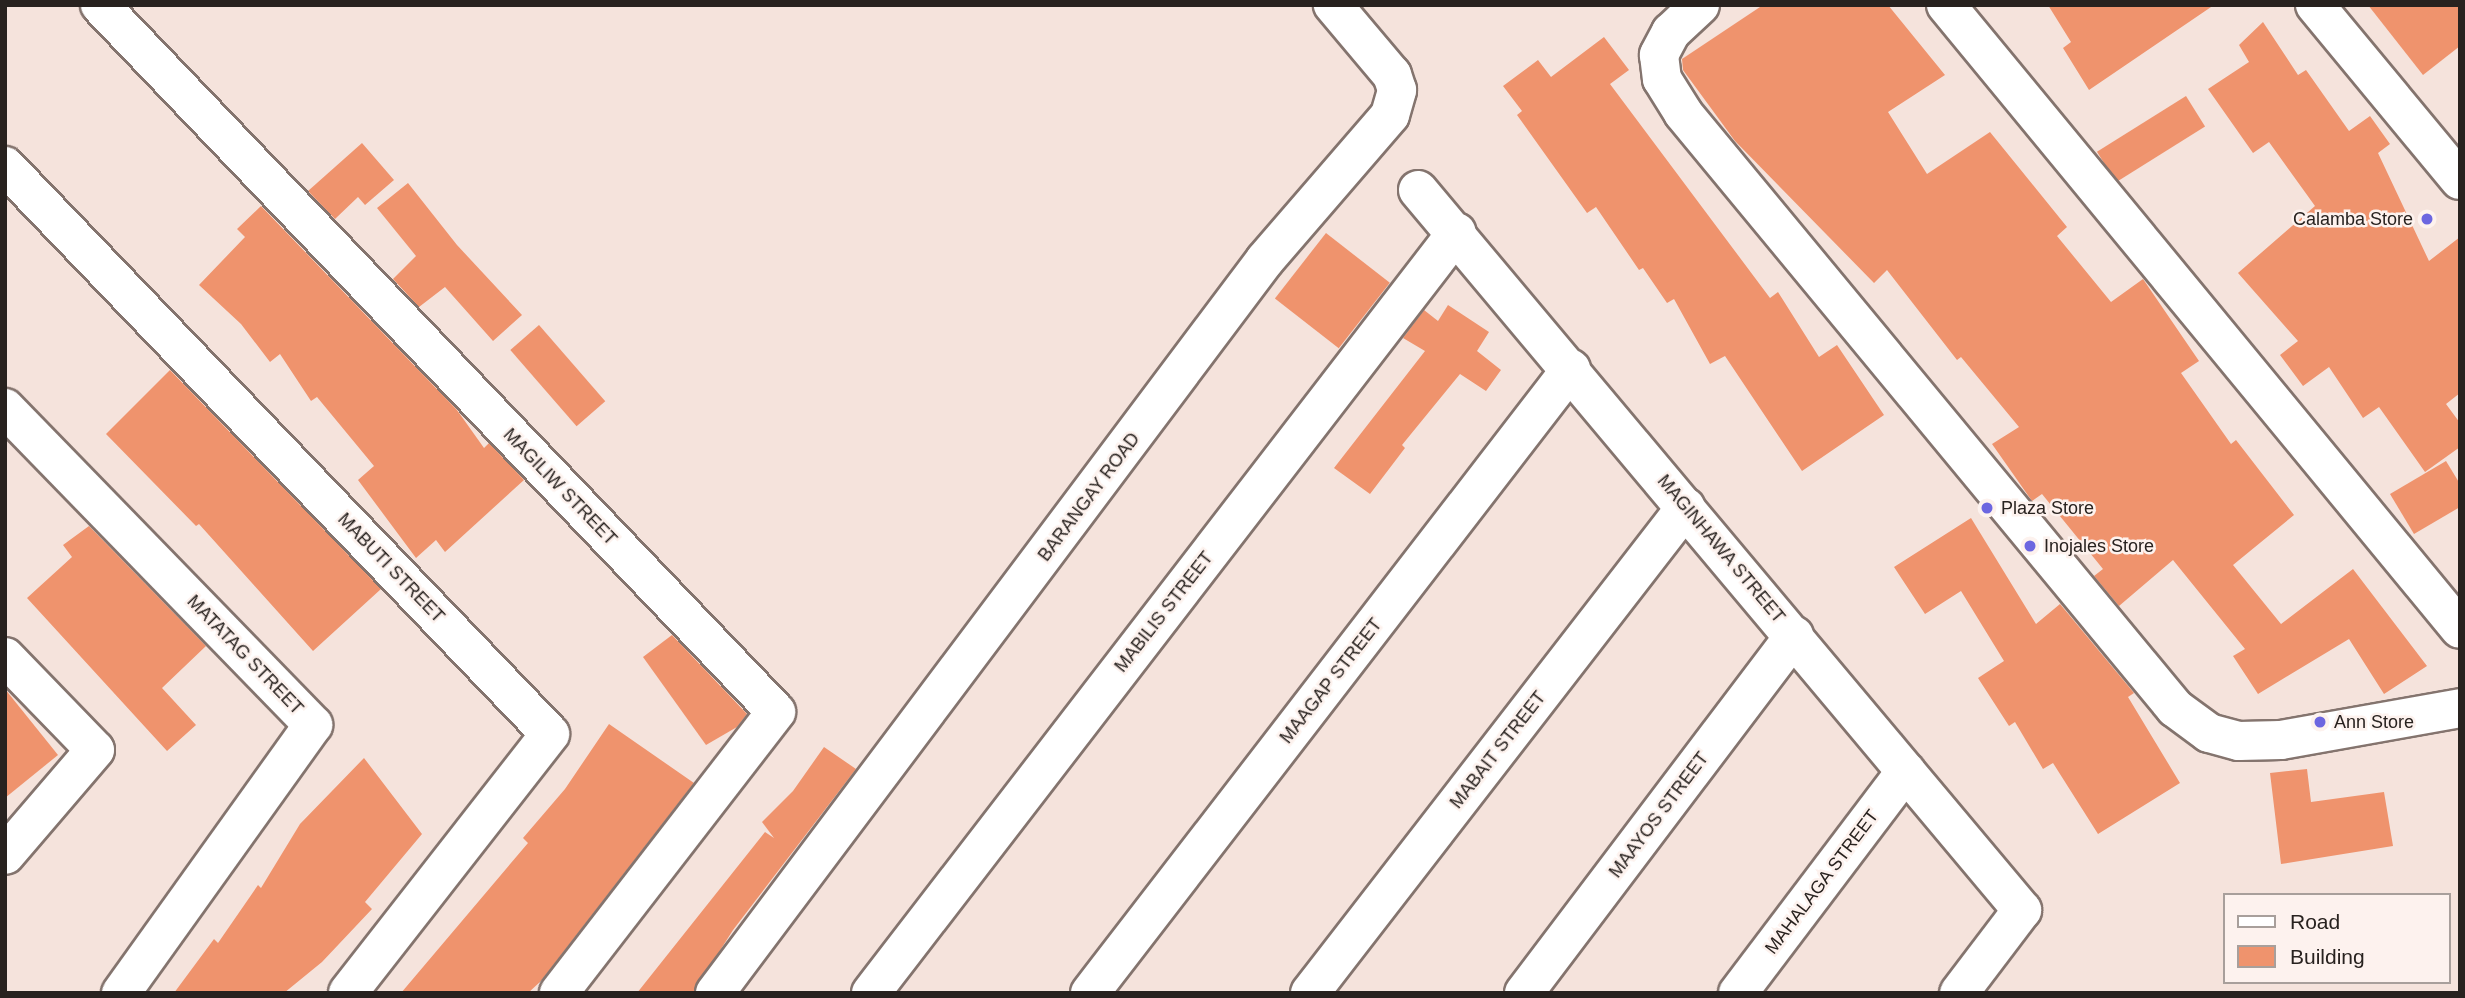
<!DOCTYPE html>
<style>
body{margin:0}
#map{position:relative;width:2465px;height:998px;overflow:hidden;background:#f5e3dc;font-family:Arial,sans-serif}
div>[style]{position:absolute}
.building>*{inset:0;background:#ef936d;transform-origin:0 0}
.roads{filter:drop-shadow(2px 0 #84746e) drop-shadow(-2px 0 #84746e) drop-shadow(0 2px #84746e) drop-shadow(0 -2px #84746e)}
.street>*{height:38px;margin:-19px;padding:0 19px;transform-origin:19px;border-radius:19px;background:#fff}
.secondary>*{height:38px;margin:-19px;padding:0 19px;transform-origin:19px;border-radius:19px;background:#fff}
.dots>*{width:19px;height:19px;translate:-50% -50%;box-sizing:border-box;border:4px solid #fdf2ee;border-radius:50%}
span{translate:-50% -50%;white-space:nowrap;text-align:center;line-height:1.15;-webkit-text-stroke:5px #fdf2ee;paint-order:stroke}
.poi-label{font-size:18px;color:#28221f}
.right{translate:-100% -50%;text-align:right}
.left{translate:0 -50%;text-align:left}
.street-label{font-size:18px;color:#28221f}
.frame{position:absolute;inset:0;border:7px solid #28221f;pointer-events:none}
.legend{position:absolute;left:2223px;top:893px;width:228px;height:91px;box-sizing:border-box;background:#fdf2ee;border:2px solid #a89f9b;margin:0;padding:9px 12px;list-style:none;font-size:21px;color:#28221f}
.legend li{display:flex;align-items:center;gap:14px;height:35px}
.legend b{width:35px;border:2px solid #a89f9b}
</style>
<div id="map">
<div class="building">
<i style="clip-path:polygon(1763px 5px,1888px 5px,1945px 75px,1888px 112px,1927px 174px,1990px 132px,2067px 227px,2057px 236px,2111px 302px,2143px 279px,2199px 361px,2181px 373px,2231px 444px,2236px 440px,2294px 515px,2233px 565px,2281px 624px,2353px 569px,2427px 666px,2384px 694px,2349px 639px,2258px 694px,2233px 656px,2245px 649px,2173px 560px,2119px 606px,2094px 576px,2103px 569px,2042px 494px,2032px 501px,1992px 444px,2019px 427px,1961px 357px,1957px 360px,1887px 270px,1874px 283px,1735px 141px,1683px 70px,1682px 59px)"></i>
<i style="clip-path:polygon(2048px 5px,2214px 5px,2089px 90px,2063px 48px,2071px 42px)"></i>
<i style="clip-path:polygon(2368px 5px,2460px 5px,2460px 46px,2423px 75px)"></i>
<i style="clip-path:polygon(2263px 22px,2298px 75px,2306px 70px,2349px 131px,2370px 116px,2390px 144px,2378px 153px,2429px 261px,2460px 237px,2460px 393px,2446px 404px,2460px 423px,2460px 447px,2425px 472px,2379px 407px,2363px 418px,2329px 367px,2303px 386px,2280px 355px,2298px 341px,2238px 273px,2315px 206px,2269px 142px,2253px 153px,2208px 89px,2249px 62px,2239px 45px)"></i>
<i style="clip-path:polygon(1604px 37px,1629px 70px,1610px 84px,1770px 298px,1778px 292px,1819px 357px,1837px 345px,1884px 415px,1802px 471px,1725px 356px,1710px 364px,1674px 299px,1667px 303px,1643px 268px,1639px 270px,1596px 207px,1587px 213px,1517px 115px,1522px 111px,1503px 86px,1538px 60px,1551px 77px)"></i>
<i style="left:2186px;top:96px;width:36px;height:105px;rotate:58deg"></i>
<i style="clip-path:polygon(362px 143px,394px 180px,365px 205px,358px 197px,335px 219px,308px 191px)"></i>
<i style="clip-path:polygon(408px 183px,457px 245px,522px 315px,493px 341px,445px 287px,419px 307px,393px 279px,416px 256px,377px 208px)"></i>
<i style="clip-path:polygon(261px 206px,457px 410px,484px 448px,489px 443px,524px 480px,445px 552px,436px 540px,416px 558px,358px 480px,374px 466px,317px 397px,311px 401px,280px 354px,270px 362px,241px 324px,199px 285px,245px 237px,237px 229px)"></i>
<i style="left:1326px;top:233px;width:81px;height:83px;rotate:38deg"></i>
<i style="clip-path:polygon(1448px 305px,1489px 332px,1477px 351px,1501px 370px,1486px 391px,1460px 374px,1402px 445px,1405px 448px,1370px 494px,1334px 468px,1425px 351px,1403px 338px,1424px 310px,1438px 321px)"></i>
<i style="left:539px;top:325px;width:101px;height:38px;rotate:49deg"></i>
<i style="clip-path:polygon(170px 370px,381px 589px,313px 651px,199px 524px,196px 526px,106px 434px)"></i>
<i style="clip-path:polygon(2446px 461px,2460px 484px,2460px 507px,2414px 534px,2390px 494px)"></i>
<i style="clip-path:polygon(1971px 518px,2036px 624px,2060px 604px,2134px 693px,2128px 697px,2180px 783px,2098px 834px,2053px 763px,2043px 769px,2015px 722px,2009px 726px,1978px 678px,2004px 661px,1961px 591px,1925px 614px,1894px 567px)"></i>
<i style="clip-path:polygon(89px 526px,206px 646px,162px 688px,196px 725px,167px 751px,27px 598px,72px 557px,63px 545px)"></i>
<i style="clip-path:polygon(672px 635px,747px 714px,737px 727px,706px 745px,643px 657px)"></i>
<i style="clip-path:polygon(5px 689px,58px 755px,5px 798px)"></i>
<i style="clip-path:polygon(609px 724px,694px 783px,541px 981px,528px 993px,401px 993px,528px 843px,523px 838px,565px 789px)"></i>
<i style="clip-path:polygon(824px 747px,856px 769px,733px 930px,693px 993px,637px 993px,765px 832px,774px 838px,762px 822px,793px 791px)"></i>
<i style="clip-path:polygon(364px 758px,422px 834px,365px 902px,372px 909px,322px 962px,284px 993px,174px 993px,214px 939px,218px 943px,258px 885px,261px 888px,300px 824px)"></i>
<i style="clip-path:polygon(2307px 769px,2311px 802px,2384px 792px,2393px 846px,2281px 864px,2270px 773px)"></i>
</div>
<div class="roads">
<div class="street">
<i style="left:100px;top:5px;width:978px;rotate:46.28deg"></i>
<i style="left:776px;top:712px;width:355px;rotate:127.7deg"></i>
<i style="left:1700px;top:5px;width:40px;rotate:137deg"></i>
<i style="left:1671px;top:32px;width:26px;rotate:118deg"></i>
<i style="left:1659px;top:55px;width:24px;rotate:83deg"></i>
<i style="left:1662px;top:79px;width:40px;rotate:58deg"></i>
<i style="left:1683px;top:113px;width:772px;rotate:50.41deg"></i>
<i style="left:2175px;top:708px;width:42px;rotate:36.3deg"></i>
<i style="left:2209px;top:733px;width:31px;rotate:15deg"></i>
<i style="left:2239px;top:741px;width:42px;rotate:-1.4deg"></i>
<i style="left:2281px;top:740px;width:182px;rotate:-10.1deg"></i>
<i style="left:1946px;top:5px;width:808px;rotate:50.52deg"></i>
<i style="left:2315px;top:5px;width:227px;rotate:50.4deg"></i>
<i style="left:5px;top:166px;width:787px;rotate:46.18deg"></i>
<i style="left:550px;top:734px;width:328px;rotate:128deg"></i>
<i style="left:1418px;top:190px;width:940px;rotate:50.01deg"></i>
<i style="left:2022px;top:910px;width:104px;rotate:127.2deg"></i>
<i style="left:5px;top:408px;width:442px;rotate:45.8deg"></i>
<i style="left:313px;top:725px;width:330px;rotate:125.6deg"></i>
<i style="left:5px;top:657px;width:129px;rotate:45.9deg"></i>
<i style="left:95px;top:750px;width:138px;rotate:130.6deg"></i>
<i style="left:871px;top:993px;width:960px;rotate:-52.4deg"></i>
<i style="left:1090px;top:993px;width:788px;rotate:-52.37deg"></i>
<i style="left:1310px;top:993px;width:614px;rotate:-52.27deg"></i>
<i style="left:1524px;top:993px;width:448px;rotate:-52.9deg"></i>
<i style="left:1738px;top:993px;width:278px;rotate:-52.9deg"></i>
</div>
<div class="secondary">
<i style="left:715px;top:993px;width:916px;rotate:-53.12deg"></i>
<i style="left:1265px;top:260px;width:191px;rotate:-49.2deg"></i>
<i style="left:1390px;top:115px;width:26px;rotate:-74deg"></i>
<i style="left:1397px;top:90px;width:16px;rotate:-108deg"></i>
<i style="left:1392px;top:75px;width:92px;rotate:-130.1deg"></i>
</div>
</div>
<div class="dots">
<i style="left:2427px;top:219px;background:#6c66e0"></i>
<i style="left:1987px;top:508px;background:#6c66e0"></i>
<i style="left:2030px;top:546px;background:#6c66e0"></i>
<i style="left:2320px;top:722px;background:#6c66e0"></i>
</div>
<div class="poi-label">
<span class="right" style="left:2413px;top:219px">Calamba Store</span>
<span class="left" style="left:2001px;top:508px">Plaza Store</span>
<span class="left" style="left:2044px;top:546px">Inojales Store</span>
<span class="left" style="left:2334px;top:722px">Ann Store</span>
</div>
<div class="street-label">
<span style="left:560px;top:487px;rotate:46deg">MAGILIW STREET</span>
<span style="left:1089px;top:497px;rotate:-53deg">BARANGAY ROAD</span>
<span style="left:1721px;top:549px;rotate:50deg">MAGINHAWA STREET</span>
<span style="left:391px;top:568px;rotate:46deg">MABUTI STREET</span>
<span style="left:1164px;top:612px;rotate:-52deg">MABILIS STREET</span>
<span style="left:245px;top:655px;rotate:46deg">MATATAG STREET</span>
<span style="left:1331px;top:681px;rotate:-52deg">MAAGAP STREET</span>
<span style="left:1498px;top:750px;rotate:-52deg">MABAIT STREET</span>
<span style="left:1659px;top:815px;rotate:-53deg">MAAYOS STREET</span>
<span style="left:1822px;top:882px;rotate:-53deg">MAHALAGA STREET</span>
</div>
<div class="frame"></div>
<ul class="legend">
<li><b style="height:9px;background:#fff"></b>Road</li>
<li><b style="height:19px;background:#ef936d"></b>Building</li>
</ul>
</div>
